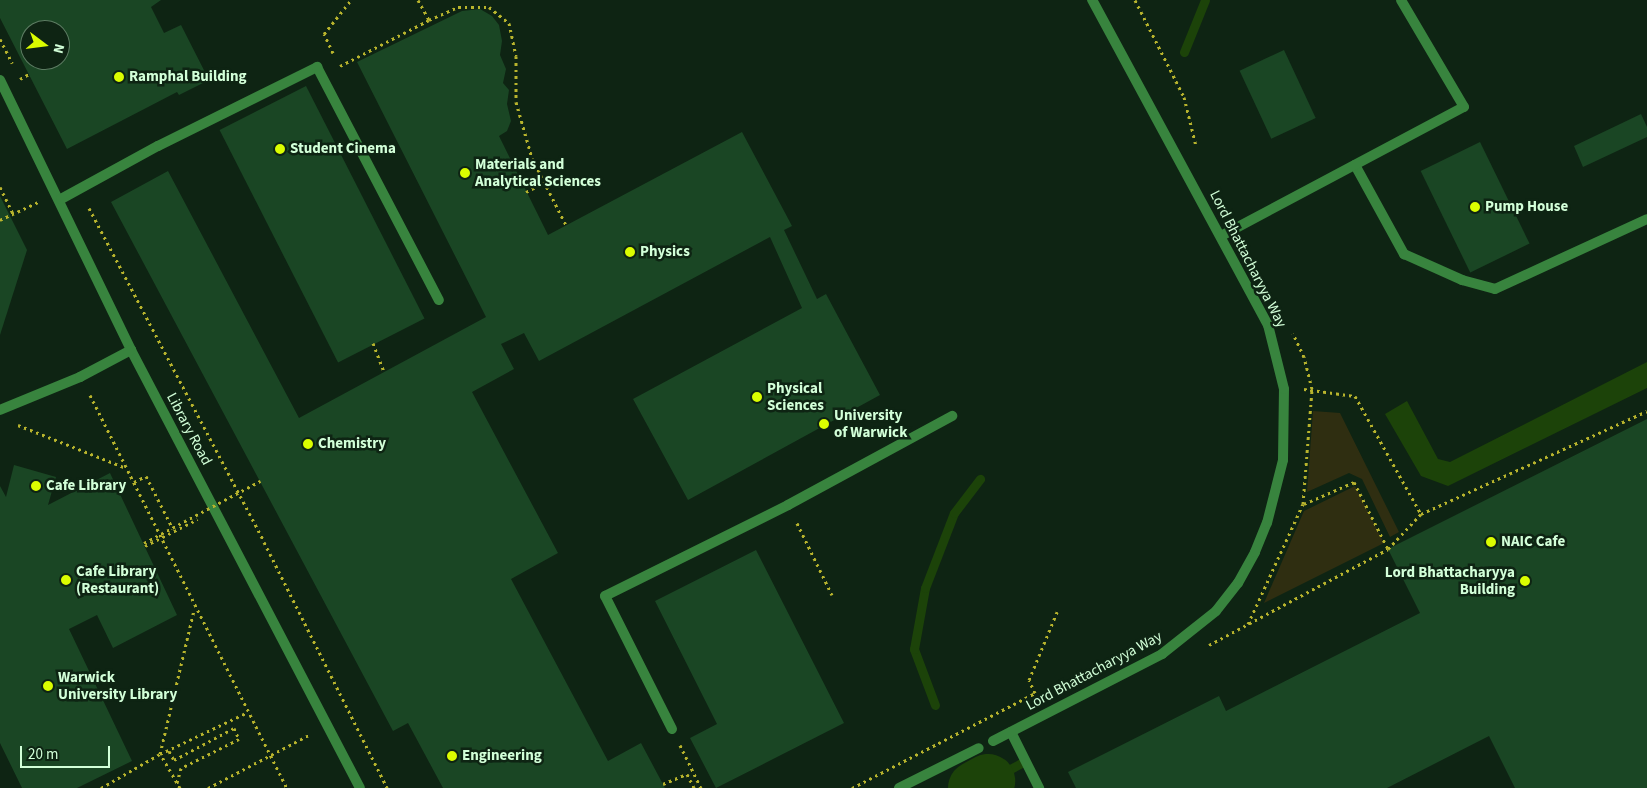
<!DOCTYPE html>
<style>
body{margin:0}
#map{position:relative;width:1647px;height:788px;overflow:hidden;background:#0e2413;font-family:"Source Sans 3",sans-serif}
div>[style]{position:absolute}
.green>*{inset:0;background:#2f2e11}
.water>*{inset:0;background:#1c4309}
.stream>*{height:9px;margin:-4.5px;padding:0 4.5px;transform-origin:4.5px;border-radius:4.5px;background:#1c4309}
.river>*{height:54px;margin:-27px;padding:0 27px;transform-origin:27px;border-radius:27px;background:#1c4309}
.building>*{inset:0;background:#1a4624;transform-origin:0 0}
.path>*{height:3px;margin-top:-1.5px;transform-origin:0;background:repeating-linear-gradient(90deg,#b8b42d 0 2.5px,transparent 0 6.5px)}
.service>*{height:10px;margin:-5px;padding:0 5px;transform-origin:5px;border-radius:5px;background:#38843e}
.pedestrian>*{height:10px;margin:-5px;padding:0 5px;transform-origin:5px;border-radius:5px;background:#38843e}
.minor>*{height:10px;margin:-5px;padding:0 5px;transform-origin:5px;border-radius:5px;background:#38843e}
.path-bridge>*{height:3px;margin-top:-1.5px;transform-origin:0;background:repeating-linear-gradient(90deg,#b8b42d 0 2.5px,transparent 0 6.5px)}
.dots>*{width:14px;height:14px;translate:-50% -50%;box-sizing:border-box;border:2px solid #0e2413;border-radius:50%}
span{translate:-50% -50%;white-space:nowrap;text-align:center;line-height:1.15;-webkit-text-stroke:5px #0e2413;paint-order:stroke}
.poi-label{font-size:15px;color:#d2ffd8;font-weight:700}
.left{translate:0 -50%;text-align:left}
.right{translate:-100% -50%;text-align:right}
.street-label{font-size:15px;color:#d2ffd8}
.north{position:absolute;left:20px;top:20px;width:50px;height:50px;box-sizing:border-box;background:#0e2413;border:1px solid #5c7c62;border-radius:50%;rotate:105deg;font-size:14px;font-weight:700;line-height:20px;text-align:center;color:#d2ffd8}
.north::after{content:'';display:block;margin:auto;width:18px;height:22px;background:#dbfd00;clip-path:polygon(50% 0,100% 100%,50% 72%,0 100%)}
.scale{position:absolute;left:20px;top:746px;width:90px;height:22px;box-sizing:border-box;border:2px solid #d2ffd8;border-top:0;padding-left:6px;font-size:15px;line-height:18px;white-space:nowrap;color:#d2ffd8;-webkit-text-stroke:4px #0e2413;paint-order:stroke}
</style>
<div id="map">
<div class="green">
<i style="clip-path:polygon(1313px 411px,1340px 413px,1399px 532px,1390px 537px,1362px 479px,1349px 473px,1307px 492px)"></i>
<i style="clip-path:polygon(1355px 486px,1384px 543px,1264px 603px,1304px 511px)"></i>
</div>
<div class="water">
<i style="clip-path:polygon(1647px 362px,1647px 388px,1448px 486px,1421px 476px,1385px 414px,1407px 401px,1438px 459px,1450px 462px)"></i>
</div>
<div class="stream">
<i style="left:1184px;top:52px;width:56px;rotate:-68deg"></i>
<i style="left:935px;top:705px;width:60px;rotate:-110.6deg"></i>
<i style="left:914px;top:649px;width:62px;rotate:-79.8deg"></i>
<i style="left:925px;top:588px;width:80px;rotate:-68.9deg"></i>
<i style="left:954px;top:513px;width:43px;rotate:-52.6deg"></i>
<i style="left:988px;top:781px;width:42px;rotate:-28.4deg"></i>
</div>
<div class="river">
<i style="left:975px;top:788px;width:15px;rotate:-28deg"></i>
</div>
<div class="building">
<i style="clip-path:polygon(evenodd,0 0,161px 0,151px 7px,164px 33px,181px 25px,209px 80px,179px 95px,177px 92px,67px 149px,0 18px,0 0,30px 30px,60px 30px,60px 60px,30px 60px,30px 30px)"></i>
<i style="clip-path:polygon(480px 9px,492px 16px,499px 25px,502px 41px,500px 55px,506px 69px,503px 83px,509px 90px,507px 104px,511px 121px,507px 131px,499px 136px,548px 235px,742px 132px,792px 226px,784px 230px,817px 299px,826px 294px,880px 395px,688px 500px,633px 399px,802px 308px,770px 237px,539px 361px,524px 333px,501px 344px,514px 369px,472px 392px,558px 553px,511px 579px,608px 761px,641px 743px,665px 788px,443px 788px,408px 723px,393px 731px,111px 202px,168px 171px,299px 418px,486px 317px,357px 62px,462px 11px)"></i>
<i style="left:1284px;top:50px;width:75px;height:49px;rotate:65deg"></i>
<i style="left:306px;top:86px;width:261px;height:97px;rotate:63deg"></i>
<i style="clip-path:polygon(1641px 114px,1647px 127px,1647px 137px,1583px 167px,1574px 146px)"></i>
<i style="left:1480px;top:142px;width:113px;height:66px;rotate:64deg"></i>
<i style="clip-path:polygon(0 196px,27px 250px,0 335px)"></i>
<i style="clip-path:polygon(1647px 419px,1647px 788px,1515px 788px,1489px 736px,1387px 788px,1076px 788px,1068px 772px,1219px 696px,1226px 711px,1420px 613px,1388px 549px)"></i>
<i style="clip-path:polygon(14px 465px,56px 477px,48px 505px,110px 473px,177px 615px,113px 648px,97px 615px,69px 629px,132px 761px,77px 788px,22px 788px,0 743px,0 486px,6px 497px)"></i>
<i style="clip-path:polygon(756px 550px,844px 723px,716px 788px,690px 738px,717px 724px,655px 601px)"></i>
</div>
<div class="path">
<i style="left:418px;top:0;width:23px;rotate:61deg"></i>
<i style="left:429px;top:20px;width:32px;rotate:-24deg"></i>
<i style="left:458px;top:7px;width:31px"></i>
<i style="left:489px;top:7px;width:26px;rotate:39deg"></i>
<i style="left:509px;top:23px;width:34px;rotate:78deg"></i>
<i style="left:516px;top:56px;width:46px;rotate:90deg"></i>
<i style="left:516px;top:102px;width:58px;rotate:74.1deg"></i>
<i style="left:532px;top:158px;width:75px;rotate:63.1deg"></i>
<i style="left:1135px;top:0;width:109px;rotate:63.2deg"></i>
<i style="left:1184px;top:97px;width:50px;rotate:76.2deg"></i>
<i style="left:0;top:39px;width:27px;rotate:63deg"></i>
<i style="left:333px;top:53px;width:21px;rotate:-115deg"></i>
<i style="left:324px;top:34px;width:43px;rotate:-51.5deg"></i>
<i style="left:340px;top:66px;width:100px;rotate:-27.3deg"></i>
<i style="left:20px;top:79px;width:10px;rotate:-29deg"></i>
<i style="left:0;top:187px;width:30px;rotate:64deg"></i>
<i style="left:526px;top:192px;width:20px;rotate:-27deg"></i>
<i style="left:89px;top:208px;width:377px;rotate:62.3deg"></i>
<i style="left:264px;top:542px;width:275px;rotate:63.4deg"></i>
<i style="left:0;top:220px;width:42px;rotate:-25.3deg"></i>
<i style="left:373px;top:343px;width:31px;rotate:69deg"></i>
<i style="left:1304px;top:389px;width:51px;rotate:7.8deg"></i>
<i style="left:1355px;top:396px;width:135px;rotate:60.8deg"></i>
<i style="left:90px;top:395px;width:440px;rotate:63.4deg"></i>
<i style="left:18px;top:425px;width:116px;rotate:21.7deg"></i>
<i style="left:134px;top:482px;width:13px;rotate:-27deg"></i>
<i style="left:146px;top:476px;width:59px;rotate:63deg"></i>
<i style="left:1304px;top:504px;width:55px;rotate:-23.7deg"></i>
<i style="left:1354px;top:482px;width:75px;rotate:63.1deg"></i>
<i style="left:797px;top:523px;width:80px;rotate:64.1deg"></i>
<i style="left:145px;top:546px;width:59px;rotate:-27deg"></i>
<i style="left:1248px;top:624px;width:132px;rotate:-65.4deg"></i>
<i style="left:1303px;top:504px;width:115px;rotate:-85.5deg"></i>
<i style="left:1312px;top:389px;width:33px;rotate:-104deg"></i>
<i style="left:1304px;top:357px;width:26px;rotate:-115deg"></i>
<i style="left:1209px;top:645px;width:203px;rotate:-28.2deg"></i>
<i style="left:1388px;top:549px;width:48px;rotate:-46.7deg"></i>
<i style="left:1421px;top:514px;width:248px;rotate:-24.5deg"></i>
<i style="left:680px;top:745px;width:48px;rotate:64deg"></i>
<i style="left:169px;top:751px;width:10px;rotate:61deg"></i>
<i style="left:174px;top:760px;width:68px;rotate:-28.1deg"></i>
<i style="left:234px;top:728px;width:12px;rotate:66deg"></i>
<i style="left:239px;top:739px;width:65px;rotate:153.4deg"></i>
<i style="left:181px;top:768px;width:16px;rotate:105deg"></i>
<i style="left:663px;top:784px;width:26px;rotate:-23deg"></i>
<i style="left:687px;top:774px;width:16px;rotate:63deg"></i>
<i style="left:101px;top:788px;width:68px;rotate:-30deg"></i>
<i style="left:160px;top:754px;width:95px;rotate:-25.5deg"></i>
<i style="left:180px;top:788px;width:39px;rotate:-120deg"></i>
<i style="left:160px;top:754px;width:148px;rotate:-76.7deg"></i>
<i style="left:208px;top:788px;width:114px;rotate:-27.7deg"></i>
<i style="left:852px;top:788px;width:206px;rotate:-27.4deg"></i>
<i style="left:1035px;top:693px;width:14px;rotate:-115deg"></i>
<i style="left:1029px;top:680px;width:74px;rotate:-67.6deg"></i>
</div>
<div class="service">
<i style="left:0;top:80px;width:300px;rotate:64.1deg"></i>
<i style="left:131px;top:350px;width:494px;rotate:62.4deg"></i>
<i style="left:1355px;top:165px;width:102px;rotate:61.2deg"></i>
<i style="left:1404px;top:254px;width:64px;rotate:24.1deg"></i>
<i style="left:1462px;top:280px;width:34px;rotate:15deg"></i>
<i style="left:1495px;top:289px;width:167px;rotate:-24.7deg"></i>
<i style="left:61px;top:199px;width:111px;rotate:-28.7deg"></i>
<i style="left:158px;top:146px;width:178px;rotate:-26.4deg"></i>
<i style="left:317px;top:67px;width:263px;rotate:62.4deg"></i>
<i style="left:1221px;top:236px;width:275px;rotate:-28deg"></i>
<i style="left:1464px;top:107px;width:124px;rotate:-120.5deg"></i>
<i style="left:0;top:410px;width:87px;rotate:-22.4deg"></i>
<i style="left:80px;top:377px;width:58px;rotate:-27.9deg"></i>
<i style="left:672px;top:729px;width:149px;rotate:-116.7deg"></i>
<i style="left:605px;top:596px;width:204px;rotate:-26.4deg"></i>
<i style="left:788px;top:505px;width:187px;rotate:-28.5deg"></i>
</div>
<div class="pedestrian">
<i style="left:899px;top:788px;width:89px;rotate:-26.6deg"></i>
</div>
<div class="minor">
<i style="left:1011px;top:732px;width:63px;rotate:63.4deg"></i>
<i style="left:993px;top:741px;width:190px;rotate:-27.2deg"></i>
<i style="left:1162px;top:654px;width:69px;rotate:-38.5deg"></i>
<i style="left:1216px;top:611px;width:36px;rotate:-52deg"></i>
<i style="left:1238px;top:583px;width:35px;rotate:-61deg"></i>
<i style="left:1255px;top:552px;width:31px;rotate:-68deg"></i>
<i style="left:1267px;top:523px;width:65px;rotate:-75.7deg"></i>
<i style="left:1283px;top:460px;width:71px;rotate:-89.2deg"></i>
<i style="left:1284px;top:389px;width:66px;rotate:-104deg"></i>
<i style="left:1268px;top:325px;width:370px;rotate:-118.4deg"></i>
</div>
<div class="path-bridge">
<i style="left:144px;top:543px;width:132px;rotate:-28.1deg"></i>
</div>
<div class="dots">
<i style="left:119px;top:77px;background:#dbfd00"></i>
<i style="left:280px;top:149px;background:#dbfd00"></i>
<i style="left:465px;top:173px;background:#dbfd00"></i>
<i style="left:1475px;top:207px;background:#dbfd00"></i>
<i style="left:630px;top:252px;background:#dbfd00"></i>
<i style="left:757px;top:397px;background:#dbfd00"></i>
<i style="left:824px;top:424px;background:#dbfd00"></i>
<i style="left:308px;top:444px;background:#dbfd00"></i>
<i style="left:36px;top:486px;background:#dbfd00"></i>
<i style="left:1491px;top:542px;background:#dbfd00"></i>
<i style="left:66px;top:580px;background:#dbfd00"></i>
<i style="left:1525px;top:581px;background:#dbfd00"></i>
<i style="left:48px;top:686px;background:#dbfd00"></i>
<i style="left:452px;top:756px;background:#dbfd00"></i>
</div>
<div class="poi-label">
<span class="left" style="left:129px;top:77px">Ramphal Building</span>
<span class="left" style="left:290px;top:149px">Student Cinema</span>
<span class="left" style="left:475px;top:173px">Materials and<br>Analytical Sciences</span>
<span class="left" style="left:1485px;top:207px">Pump House</span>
<span class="left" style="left:640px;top:252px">Physics</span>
<span class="left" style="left:767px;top:397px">Physical<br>Sciences</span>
<span class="left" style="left:834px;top:424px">University<br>of Warwick</span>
<span class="left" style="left:318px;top:444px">Chemistry</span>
<span class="left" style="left:46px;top:486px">Cafe Library</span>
<span class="left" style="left:1501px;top:542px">NAIC Cafe</span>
<span class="left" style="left:76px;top:580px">Cafe Library<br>(Restaurant)</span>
<span class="right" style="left:1515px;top:581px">Lord Bhattacharyya<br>Building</span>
<span class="left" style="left:58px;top:686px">Warwick<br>University Library</span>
<span class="left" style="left:462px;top:756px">Engineering</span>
</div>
<div class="street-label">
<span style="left:1248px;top:259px;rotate:63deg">Lord Bhattacharyya Way</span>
<span style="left:189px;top:429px;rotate:62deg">Library Road</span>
<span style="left:1094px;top:671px;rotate:-28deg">Lord Bhattacharyya Way</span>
</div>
<div class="north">N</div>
<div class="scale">20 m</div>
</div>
